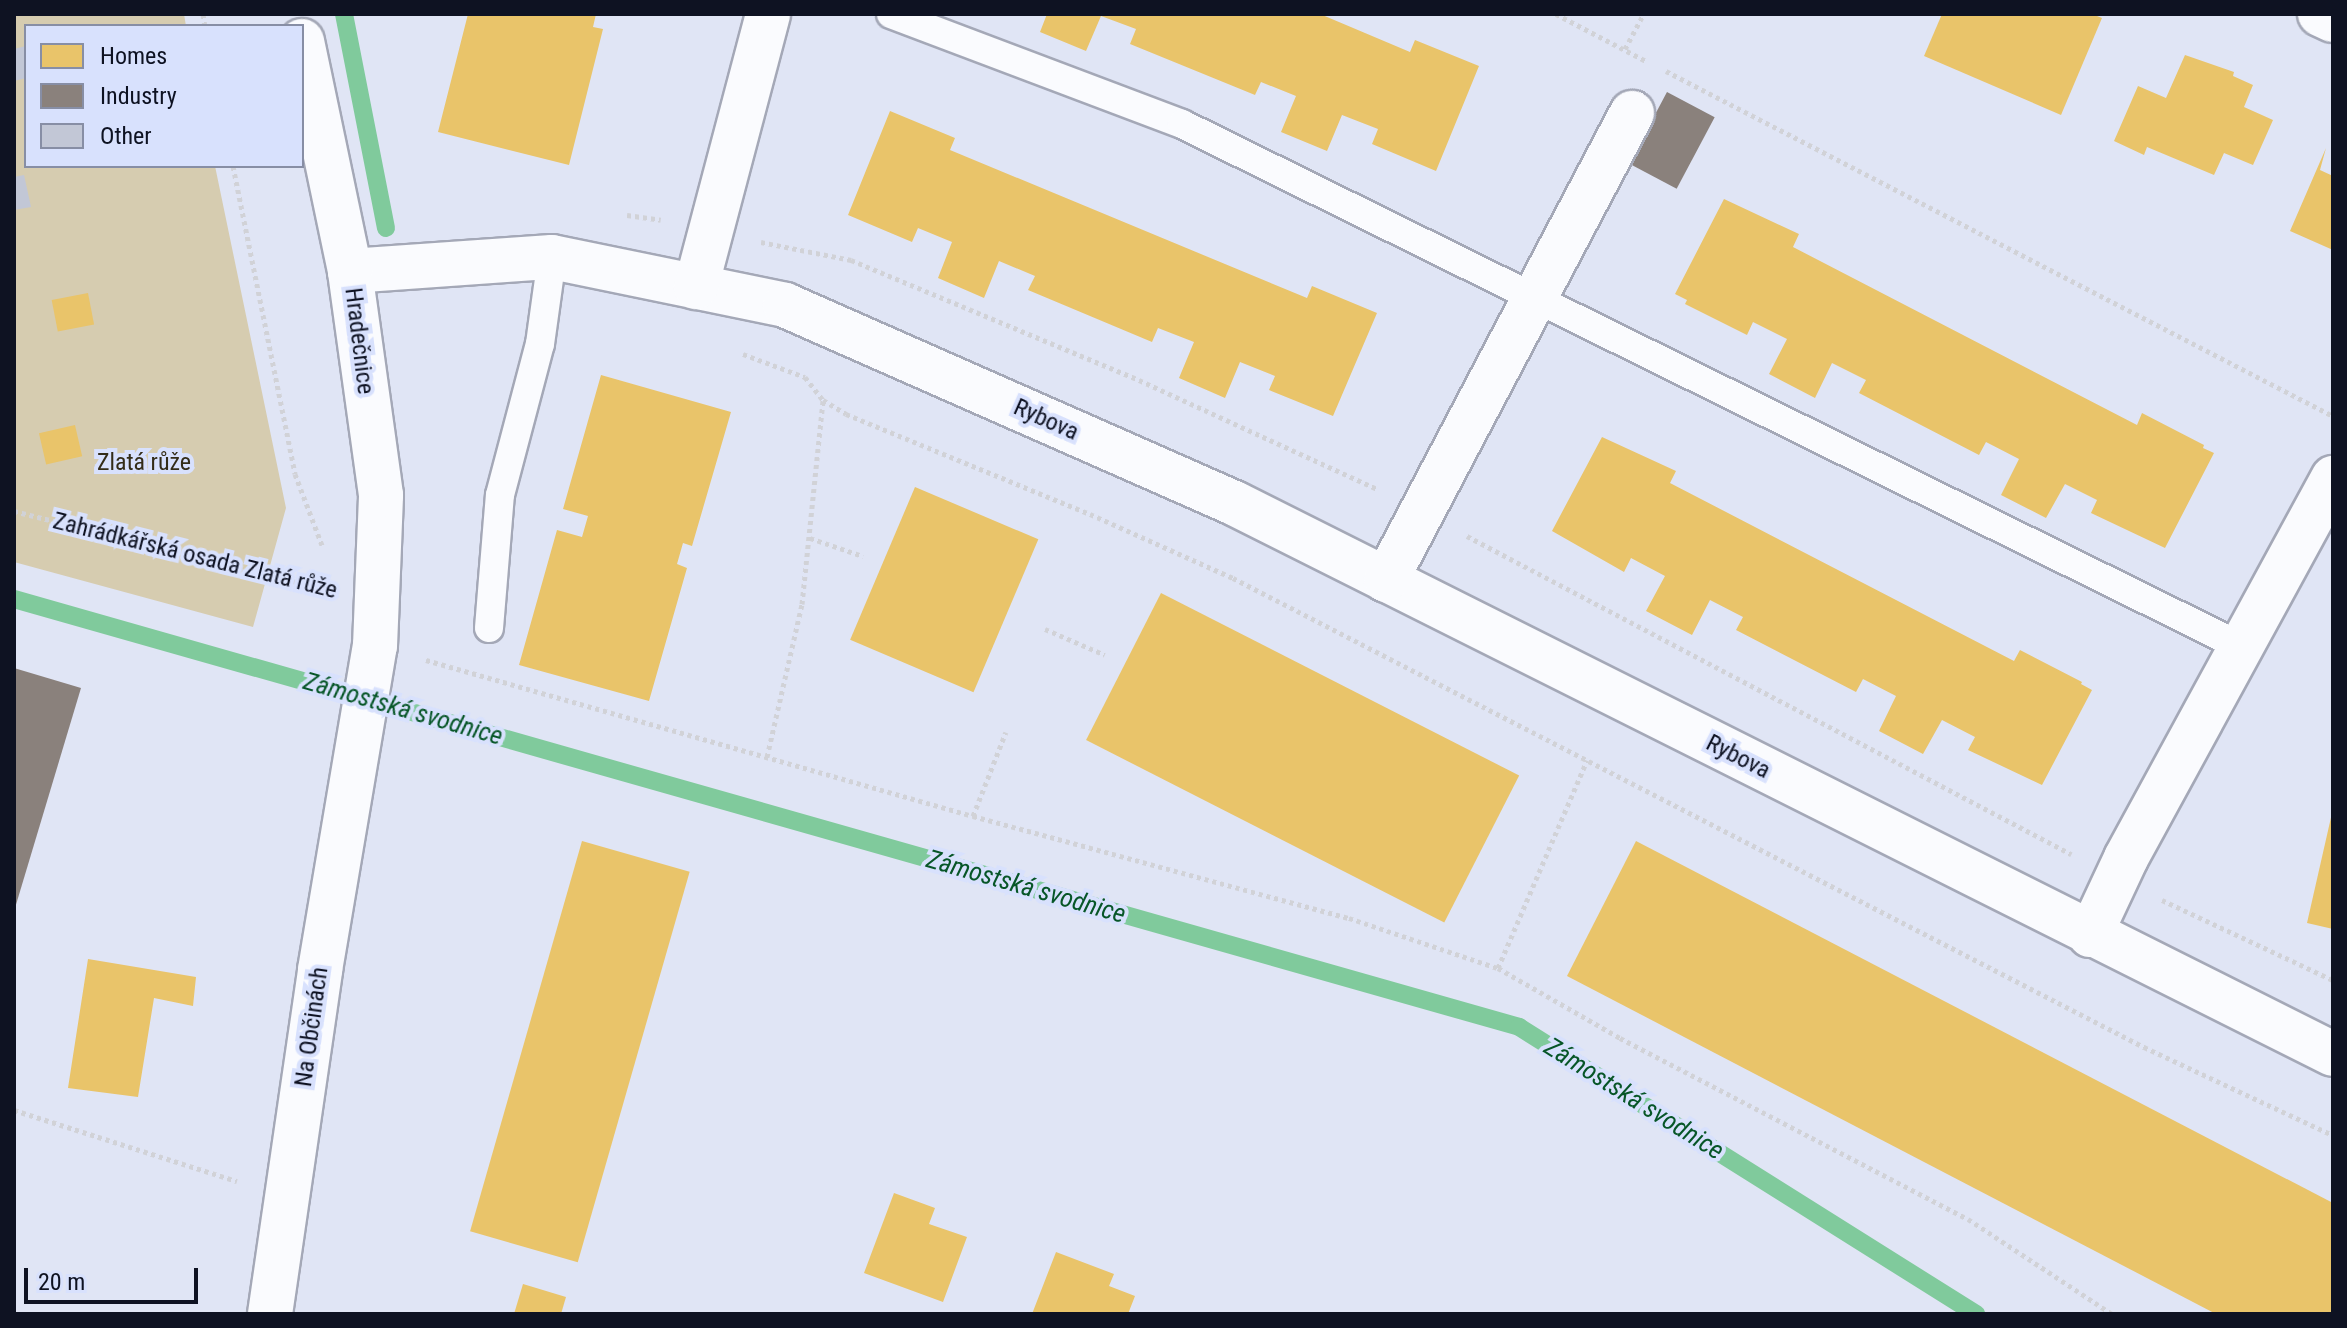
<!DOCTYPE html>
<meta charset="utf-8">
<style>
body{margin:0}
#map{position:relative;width:2347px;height:1328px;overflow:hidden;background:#e0e5f5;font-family:"Roboto Condensed",sans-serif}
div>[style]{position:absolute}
.green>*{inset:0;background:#d6ccb0}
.homes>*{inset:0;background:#e9c46a;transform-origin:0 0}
.industry>*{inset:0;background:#8a817c;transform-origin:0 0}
.stream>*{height:18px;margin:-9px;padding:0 9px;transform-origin:9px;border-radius:9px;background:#80ca9c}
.building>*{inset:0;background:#c2c7d6}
.path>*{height:5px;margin-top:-2.5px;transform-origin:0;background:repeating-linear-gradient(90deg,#d1d2d7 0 4px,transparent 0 8px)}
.roads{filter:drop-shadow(2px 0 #a4a8b7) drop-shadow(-2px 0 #a4a8b7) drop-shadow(0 2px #a4a8b7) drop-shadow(0 -2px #a4a8b7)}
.service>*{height:28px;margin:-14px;padding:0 14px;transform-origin:14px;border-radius:14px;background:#fafbfe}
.minor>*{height:44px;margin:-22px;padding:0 22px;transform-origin:22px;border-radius:22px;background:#fafbfe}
span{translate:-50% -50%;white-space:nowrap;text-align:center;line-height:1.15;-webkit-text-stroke:8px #d8e1fd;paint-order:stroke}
.street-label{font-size:24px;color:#0e1222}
.park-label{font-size:24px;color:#332c18}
.water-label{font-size:26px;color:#075628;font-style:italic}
.frame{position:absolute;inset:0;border:16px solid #0e1222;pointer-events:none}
.legend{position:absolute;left:24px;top:24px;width:280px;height:144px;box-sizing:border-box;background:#d8e1fd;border:2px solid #878ea5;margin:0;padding:10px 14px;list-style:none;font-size:24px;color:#0e1222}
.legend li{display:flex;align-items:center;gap:16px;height:40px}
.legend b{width:40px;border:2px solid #878ea5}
.scale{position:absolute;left:24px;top:1268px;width:174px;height:36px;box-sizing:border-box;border:4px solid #0e1222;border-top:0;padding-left:10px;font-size:24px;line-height:28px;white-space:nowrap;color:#0e1222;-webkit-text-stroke:6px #d8e1fd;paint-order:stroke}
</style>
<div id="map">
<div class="green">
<i style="clip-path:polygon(14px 14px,184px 14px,186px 26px,26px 26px,26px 166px,215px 166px,286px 508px,253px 627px,14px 562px)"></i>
</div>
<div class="homes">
<i style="clip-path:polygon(468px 14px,596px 14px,593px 27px,603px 29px,569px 165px,438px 132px)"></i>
<i style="clip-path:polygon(1047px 14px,1320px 14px,1410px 52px,1415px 40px,1479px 66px,1436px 171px,1372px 144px,1378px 129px,1342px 115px,1327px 151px,1281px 132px,1296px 96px,1261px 82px,1255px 95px,1130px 44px,1136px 29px,1101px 16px,1086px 51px,1040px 32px)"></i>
<i style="clip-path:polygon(1942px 14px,2092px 14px,2102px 18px,2061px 115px,1924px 56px)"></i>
<i style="clip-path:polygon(2185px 55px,2234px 72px,2233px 76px,2253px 85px,2244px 107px,2273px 120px,2253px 165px,2224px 153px,2214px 175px,2147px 147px,2144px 155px,2114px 141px,2138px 86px,2166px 98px)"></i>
<i style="clip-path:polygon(890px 111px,955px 138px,950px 150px,1307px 298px,1312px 286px,1377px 313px,1333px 416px,1269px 390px,1275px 376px,1240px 362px,1225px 398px,1179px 378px,1194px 342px,1158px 328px,1152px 342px,1028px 290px,1035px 276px,999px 261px,984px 298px,938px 278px,952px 242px,918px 228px,912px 242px,848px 215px)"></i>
<i style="clip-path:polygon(2326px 148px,2320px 170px,2333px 176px,2333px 250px,2290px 231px)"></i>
<i style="clip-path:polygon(1724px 199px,1799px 234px,1793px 247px,2137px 425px,2142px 413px,2204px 445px,2203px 448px,2214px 453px,2165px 548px,2091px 513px,2097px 500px,2065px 484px,2046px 518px,2001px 495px,2019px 459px,1986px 442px,1979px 455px,1859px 393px,1866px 380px,1832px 363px,1815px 398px,1769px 374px,1787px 339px,1753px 322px,1747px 335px,1685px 304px,1687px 300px,1675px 294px)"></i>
<i style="left:88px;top:293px;width:32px;height:37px;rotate:79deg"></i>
<i style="clip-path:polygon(601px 375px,731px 412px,692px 546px,683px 543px,677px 564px,687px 568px,649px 701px,519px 665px,557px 530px,582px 537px,588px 516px,563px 509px)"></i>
<i style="left:75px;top:425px;width:32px;height:37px;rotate:77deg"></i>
<i style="clip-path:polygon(1602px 437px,1676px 471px,1670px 483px,2014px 661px,2020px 650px,2082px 682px,2081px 684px,2092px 690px,2042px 785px,1968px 750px,1975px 737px,1942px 720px,1923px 754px,1879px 731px,1896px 696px,1863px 679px,1856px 692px,1736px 630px,1743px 617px,1710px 600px,1692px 635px,1646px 611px,1665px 576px,1631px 558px,1624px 572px,1552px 531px)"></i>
<i style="left:915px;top:487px;width:134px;height:166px;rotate:23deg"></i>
<i style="left:1161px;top:593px;width:402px;height:165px;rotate:27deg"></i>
<i style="clip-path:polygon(2332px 813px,2333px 813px,2333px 929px,2307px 923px)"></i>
<i style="left:582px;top:841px;width:112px;height:406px;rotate:16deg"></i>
<i style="clip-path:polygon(1636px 841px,2333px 1203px,2333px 1314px,2216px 1314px,1567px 976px)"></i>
<i style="clip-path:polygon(88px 959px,196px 977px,193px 1006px,154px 998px,138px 1097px,68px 1088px)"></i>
<i style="clip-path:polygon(894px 1193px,935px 1208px,929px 1224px,967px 1237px,943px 1302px,864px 1273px)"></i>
<i style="clip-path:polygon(1056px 1252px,1114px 1274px,1109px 1286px,1135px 1296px,1128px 1314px,1032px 1314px)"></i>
<i style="clip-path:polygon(523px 1284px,566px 1297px,561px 1314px,514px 1314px)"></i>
</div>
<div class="industry">
<i style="left:1667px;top:92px;width:54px;height:81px;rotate:28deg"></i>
<i style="clip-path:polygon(14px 668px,81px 688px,15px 908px,14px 908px)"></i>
</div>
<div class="stream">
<i style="left:344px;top:14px;width:218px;rotate:78.9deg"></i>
<i style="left:14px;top:599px;width:1565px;rotate:15.87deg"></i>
<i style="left:1519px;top:1027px;width:540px;rotate:32.13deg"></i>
</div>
<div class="building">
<i style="clip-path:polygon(26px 46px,26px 78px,14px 81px,14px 49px)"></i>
<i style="clip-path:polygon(24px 175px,31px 207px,14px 210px,14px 177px)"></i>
</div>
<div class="path">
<i style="left:203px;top:14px;width:12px;rotate:81deg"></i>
<i style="left:1556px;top:14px;width:102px;rotate:27.6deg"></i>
<i style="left:1625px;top:49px;width:40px;rotate:-62deg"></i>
<i style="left:1666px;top:71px;width:751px;rotate:27.35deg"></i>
<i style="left:233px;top:166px;width:314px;rotate:78.6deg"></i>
<i style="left:295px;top:474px;width:76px;rotate:69.2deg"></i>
<i style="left:627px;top:215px;width:34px;rotate:8deg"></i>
<i style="left:761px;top:242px;width:92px;rotate:11.3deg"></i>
<i style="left:851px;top:260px;width:312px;rotate:22.6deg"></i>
<i style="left:1139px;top:380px;width:262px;rotate:24.6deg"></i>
<i style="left:743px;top:354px;width:66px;rotate:20.4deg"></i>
<i style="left:805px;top:377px;width:29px;rotate:52deg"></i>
<i style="left:823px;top:400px;width:27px;rotate:31deg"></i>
<i style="left:846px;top:414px;width:264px;rotate:22.3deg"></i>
<i style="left:1090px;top:514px;width:157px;rotate:24.1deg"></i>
<i style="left:1233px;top:578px;width:1025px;rotate:27.24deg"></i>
<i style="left:2144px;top:1047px;width:208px;rotate:25deg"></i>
<i style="left:14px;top:511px;width:321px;rotate:14.1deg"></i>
<i style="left:1467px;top:536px;width:683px;rotate:27.77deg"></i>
<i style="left:810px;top:538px;width:56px;rotate:18.8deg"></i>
<i style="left:1045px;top:629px;width:65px;rotate:23.4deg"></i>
<i style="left:426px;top:660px;width:569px;rotate:15.92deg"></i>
<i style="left:973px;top:816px;width:390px;rotate:15.2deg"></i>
<i style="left:1349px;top:918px;width:157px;rotate:18.6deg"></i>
<i style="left:1498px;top:968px;width:141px;rotate:29.8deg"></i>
<i style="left:1620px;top:1038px;width:392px;rotate:27.5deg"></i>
<i style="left:1968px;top:1219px;width:173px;rotate:33.4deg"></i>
<i style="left:767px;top:757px;width:157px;rotate:-77.1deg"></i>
<i style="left:802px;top:604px;width:205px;rotate:-84.1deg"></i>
<i style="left:973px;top:816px;width:90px;rotate:-68.6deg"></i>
<i style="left:2162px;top:900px;width:189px;rotate:25.1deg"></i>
<i style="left:1498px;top:968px;width:226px;rotate:-66.8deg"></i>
<i style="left:14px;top:1110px;width:234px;rotate:17.7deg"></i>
</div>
<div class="roads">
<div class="service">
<i style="left:891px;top:14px;width:311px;rotate:20.7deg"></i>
<i style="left:1182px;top:124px;width:1182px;rotate:26.26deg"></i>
<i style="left:489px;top:628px;width:133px;rotate:-85.3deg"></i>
<i style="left:500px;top:495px;width:156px;rotate:-75.2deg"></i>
<i style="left:540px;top:344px;width:88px;rotate:-82.1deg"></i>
</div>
<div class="minor">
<i style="left:2320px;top:14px;width:14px;rotate:25deg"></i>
<i style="left:350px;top:271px;width:202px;rotate:-4deg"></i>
<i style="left:552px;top:257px;width:238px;rotate:11.6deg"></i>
<i style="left:785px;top:305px;width:491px;rotate:23.8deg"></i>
<i style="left:1234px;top:503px;width:1229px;rotate:26.63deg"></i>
<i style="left:696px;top:287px;width:282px;rotate:-75.2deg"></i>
<i style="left:1386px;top:580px;width:528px;rotate:-62.22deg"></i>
<i style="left:2090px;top:935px;width:85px;rotate:-64.9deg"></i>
<i style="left:2126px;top:858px;width:433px;rotate:-61.4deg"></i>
<i style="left:270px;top:1314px;width:348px;rotate:-81.7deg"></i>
<i style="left:320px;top:970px;width:329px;rotate:-80.4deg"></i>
<i style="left:375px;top:646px;width:151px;rotate:-87.7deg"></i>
<i style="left:381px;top:495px;width:226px;rotate:-97.9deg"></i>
<i style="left:350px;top:271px;width:235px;rotate:-101.8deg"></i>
</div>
</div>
<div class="street-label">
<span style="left:359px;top:341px;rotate:83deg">Hradečnice</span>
<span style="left:1046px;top:420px;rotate:24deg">Rybova</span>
<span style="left:195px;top:556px;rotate:14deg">Zahrádkářská osada Zlatá růže</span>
<span style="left:1738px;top:757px;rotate:27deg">Rybova</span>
<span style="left:312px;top:1027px;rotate:-82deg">Na Občinách</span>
</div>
<div class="park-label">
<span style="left:144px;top:463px">Zlatá růže</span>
</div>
<div class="water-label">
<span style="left:403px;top:709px;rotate:16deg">Zámostská svodnice</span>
<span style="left:1026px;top:887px;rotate:16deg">Zámostská svodnice</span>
<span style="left:1634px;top:1099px;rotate:32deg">Zámostská svodnice</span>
</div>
<div class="frame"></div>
<ul class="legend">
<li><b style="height:22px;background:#e9c46a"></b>Homes</li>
<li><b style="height:22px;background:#8a817c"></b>Industry</li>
<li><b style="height:22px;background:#c2c7d6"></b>Other</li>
</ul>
<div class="scale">20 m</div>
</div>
